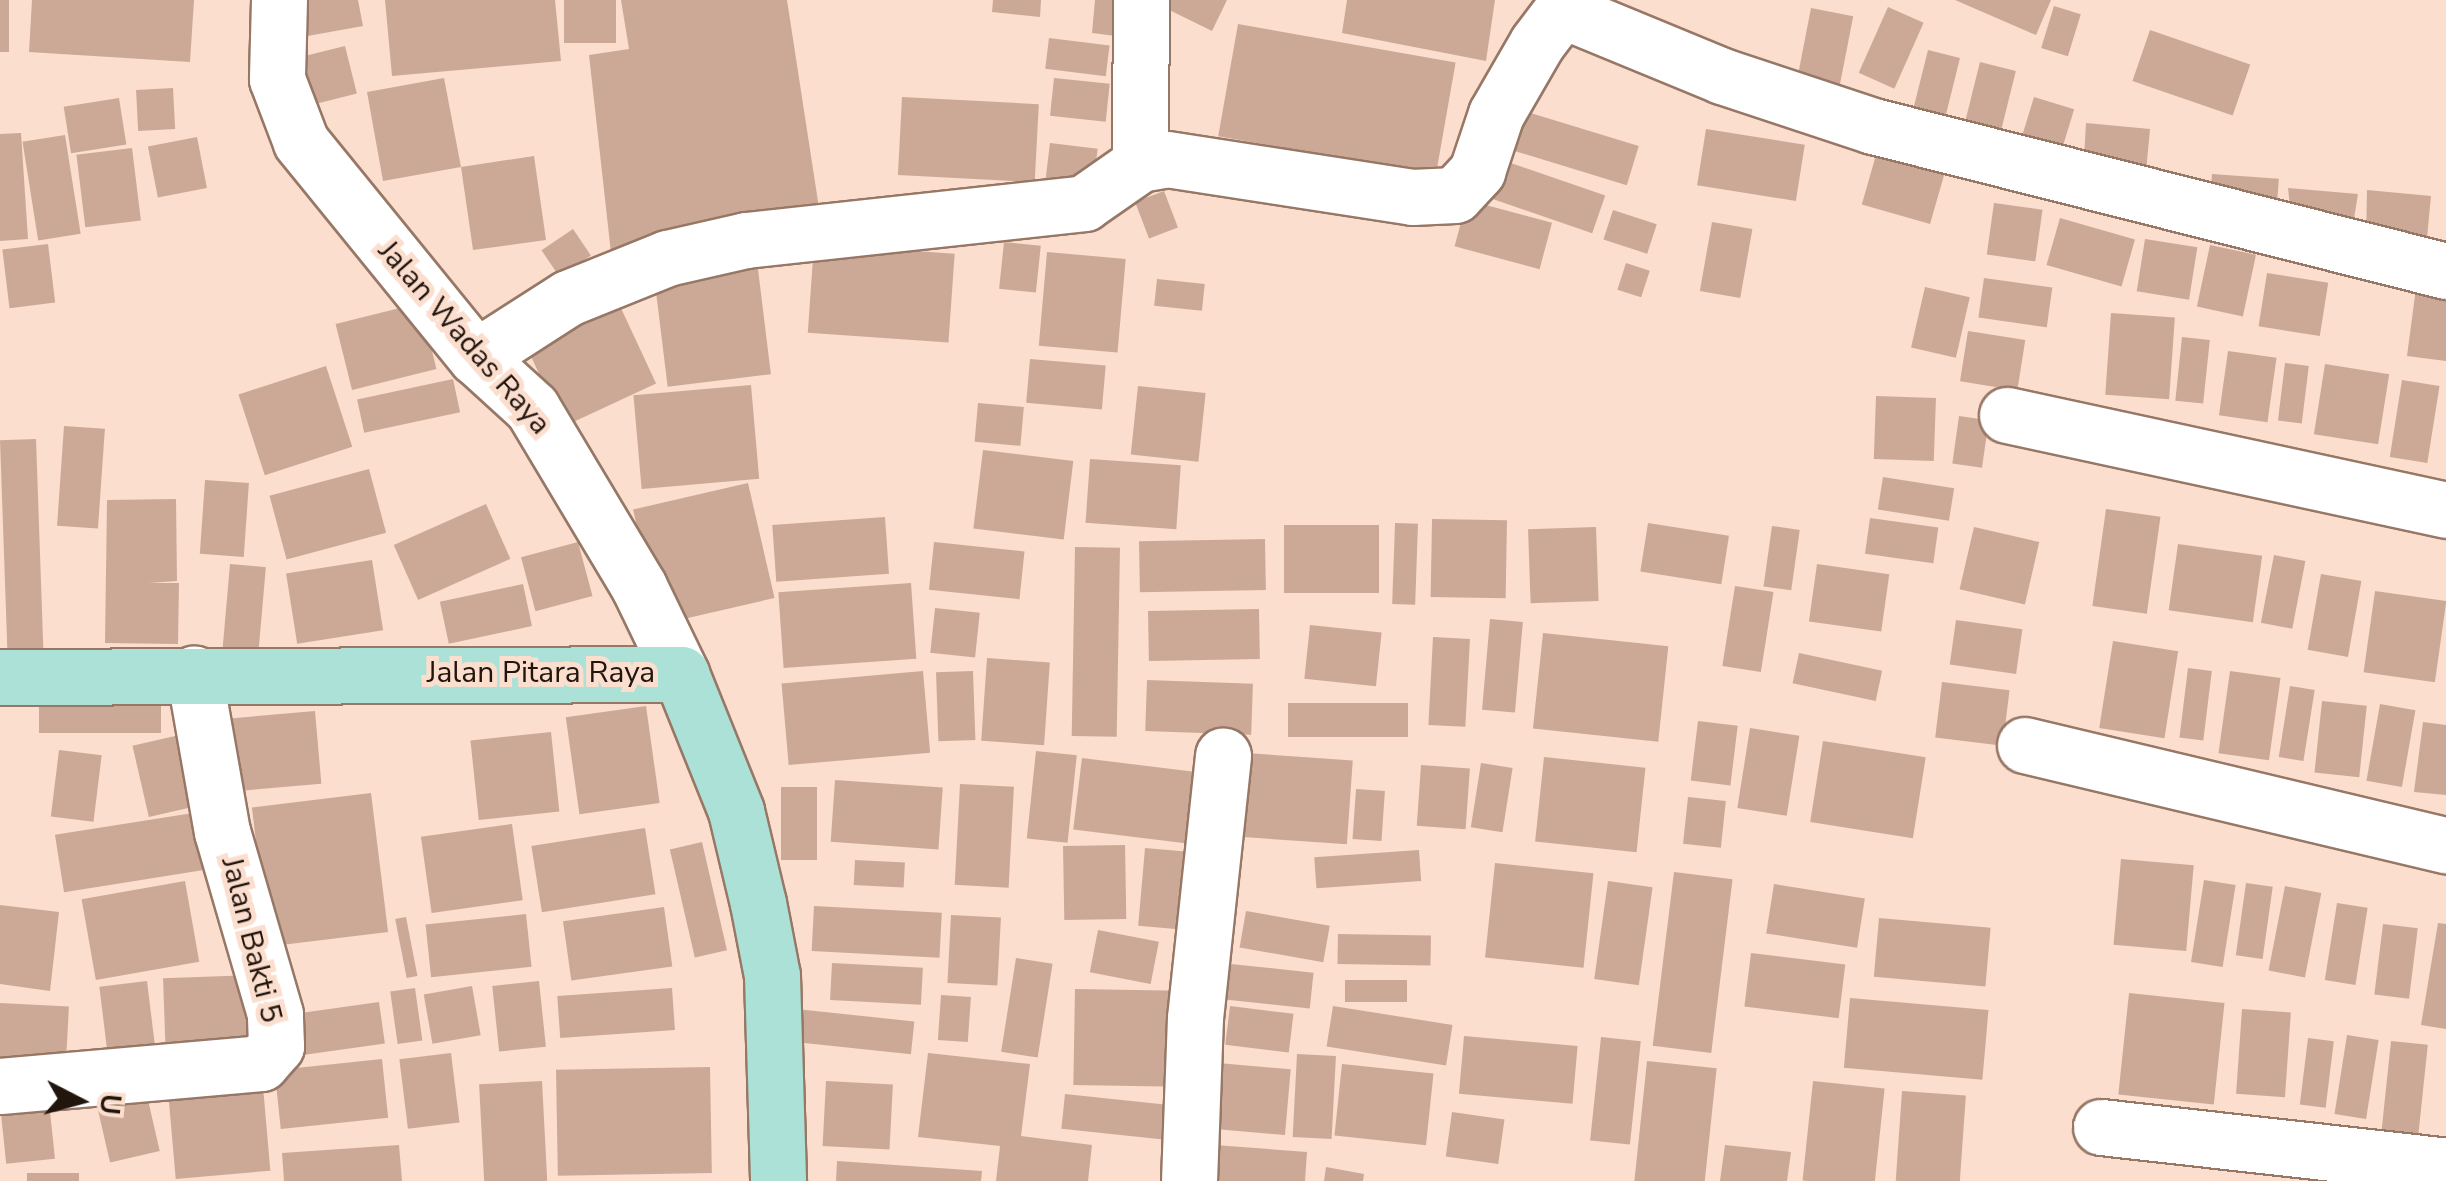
<!DOCTYPE html>
<style>
body{margin:0}
#map{position:relative;width:2446px;height:1181px;overflow:hidden;background:#fbdece;font-family:"Nunito Sans",sans-serif}
div>[style]{position:absolute}
.building>*{inset:0;background:#cca997;transform-origin:0 0}
.roads{filter:drop-shadow(2px 0 #977766) drop-shadow(-2px 0 #977766) drop-shadow(0 2px #977766) drop-shadow(0 -2px #977766)}
.minor>*{height:55px;margin:-27.5px;padding:0 27.5px;transform-origin:27.5px;border-radius:27.5px;background:#fff}
.major>*{height:55px;margin:-27.5px;padding:0 27.5px;transform-origin:27.5px;border-radius:27.5px;background:#abe1d6}
span{translate:-50% -50%;white-space:nowrap;text-align:center;line-height:1.15;-webkit-text-stroke:10px #fbdece;paint-order:stroke}
.street-label{font-size:30px;color:#21150e}
.north{position:absolute;left:30px;top:1051px;width:100px;height:100px;-webkit-text-stroke:8px #fbdece;paint-order:stroke;rotate:96deg;font-size:28px;font-weight:700;line-height:40px;text-align:center;color:#21150e}
.north::after{content:'';display:block;margin:auto;width:35px;height:45px;background:#21150e;clip-path:polygon(50% 0,100% 100%,50% 72%,0 100%)}
</style>
<div id="map">
<div class="building">
<i style="left:0;top:0;width:9px;height:52px"></i>
<i style="clip-path:polygon(32px 0,194px 0,190px 62px,29px 52px)"></i>
<i style="clip-path:polygon(283px 0,358px 0,363px 26px,291px 39px)"></i>
<i style="clip-path:polygon(385px 0,555px 0,561px 61px,392px 76px)"></i>
<i style="left:564px;top:0;width:52px;height:43px"></i>
<i style="clip-path:polygon(621px 0,787px 0,821px 221px,611px 253px,589px 55px,629px 49px)"></i>
<i style="clip-path:polygon(993px 0,1041px 0,1040px 17px,992px 12px)"></i>
<i style="clip-path:polygon(1095px 0,1135px 0,1132px 38px,1092px 33px)"></i>
<i style="clip-path:polygon(1149px 0,1227px 0,1212px 31px)"></i>
<i style="clip-path:polygon(1347px 0,1495px 0,1486px 61px,1342px 33px)"></i>
<i style="clip-path:polygon(1955px 0,2051px 0,2036px 35px)"></i>
<i style="left:2054px;top:6px;width:28px;height:44px;rotate:17deg"></i>
<i style="left:1888px;top:7px;width:39px;height:72px;rotate:24deg"></i>
<i style="left:1811px;top:8px;width:43px;height:86px;rotate:11deg"></i>
<i style="left:1238px;top:24px;width:221px;height:114px;rotate:10deg"></i>
<i style="left:2150px;top:30px;width:106px;height:54px;rotate:19deg"></i>
<i style="left:1049px;top:38px;width:61px;height:31px;rotate:7deg"></i>
<i style="left:345px;top:46px;width:49px;height:49px;rotate:76deg"></i>
<i style="left:1928px;top:50px;width:33px;height:59px;rotate:14deg"></i>
<i style="left:1980px;top:62px;width:37px;height:88px;rotate:14deg"></i>
<i style="clip-path:polygon(444px 78px,461px 167px,534px 156px,546px 240px,473px 250px,461px 167px,383px 181px,367px 92px)"></i>
<i style="left:1054px;top:78px;width:56px;height:38px;rotate:6deg"></i>
<i style="left:173px;top:88px;width:41px;height:37px;rotate:87deg"></i>
<i style="left:902px;top:97px;width:137px;height:78px;rotate:3deg"></i>
<i style="left:2034px;top:97px;width:42px;height:67px;rotate:17deg"></i>
<i style="left:119px;top:98px;width:47px;height:56px;rotate:81deg"></i>
<i style="left:1524px;top:111px;width:120px;height:41px;rotate:17deg"></i>
<i style="clip-path:polygon(2086px 123px,2150px 129px,2144px 193px,2083px 176px)"></i>
<i style="left:1706px;top:129px;width:100px;height:57px;rotate:9deg"></i>
<i style="clip-path:polygon(21px 133px,28px 239px,0 241px,0 134px)"></i>
<i style="left:65px;top:135px;width:100px;height:43px;rotate:81deg"></i>
<i style="left:197px;top:137px;width:52px;height:50px;rotate:79deg"></i>
<i style="left:1880px;top:141px;width:71px;height:66px;rotate:16deg"></i>
<i style="left:1050px;top:143px;width:48px;height:46px;rotate:7deg"></i>
<i style="left:132px;top:148px;width:73px;height:56px;rotate:83deg"></i>
<i style="left:1505px;top:161px;width:106px;height:40px;rotate:19deg"></i>
<i style="left:2212px;top:174px;width:67px;height:36px;rotate:4deg"></i>
<i style="clip-path:polygon(2288px 188px,2358px 194px,2351px 237px,2292px 225px)"></i>
<i style="clip-path:polygon(2367px 190px,2431px 196px,2425px 259px,2366px 244px)"></i>
<i style="left:1164px;top:191px;width:39px;height:31px;rotate:69deg"></i>
<i style="left:1467px;top:200px;width:88px;height:48px;rotate:15deg"></i>
<i style="left:1994px;top:203px;width:49px;height:52px;rotate:8deg"></i>
<i style="left:1613px;top:210px;width:46px;height:31px;rotate:18deg"></i>
<i style="left:2060px;top:218px;width:78px;height:49px;rotate:16deg"></i>
<i style="left:1712px;top:222px;width:41px;height:70px;rotate:10deg"></i>
<i style="left:573px;top:229px;width:32px;height:38px;rotate:56deg"></i>
<i style="left:2145px;top:239px;width:53px;height:53px;rotate:9deg"></i>
<i style="left:1004px;top:242px;width:37px;height:47px;rotate:6deg"></i>
<i style="left:48px;top:244px;width:59px;height:46px;rotate:83deg"></i>
<i style="left:814px;top:244px;width:141px;height:89px;rotate:4deg"></i>
<i style="left:2210px;top:245px;width:47px;height:63px;rotate:12deg"></i>
<i style="left:1047px;top:252px;width:79px;height:94px;rotate:5deg"></i>
<i style="left:757px;top:261px;width:114px;height:104px;rotate:83deg"></i>
<i style="left:1626px;top:263px;width:25px;height:28px;rotate:18deg"></i>
<i style="left:2267px;top:273px;width:62px;height:54px;rotate:9deg"></i>
<i style="left:1984px;top:278px;width:69px;height:40px;rotate:8deg"></i>
<i style="left:1157px;top:279px;width:48px;height:27px;rotate:6deg"></i>
<i style="left:1925px;top:287px;width:46px;height:62px;rotate:13deg"></i>
<i style="clip-path:polygon(2416px 288px,2446px 292px,2446px 361px,2407px 356px)"></i>
<i style="left:613px;top:291px;width:102px;height:102px;rotate:65deg"></i>
<i style="left:420px;top:303px;width:68px;height:87px;rotate:76deg"></i>
<i style="left:2111px;top:313px;width:64px;height:82px;rotate:4deg"></i>
<i style="left:1968px;top:331px;width:58px;height:51px;rotate:9deg"></i>
<i style="left:2182px;top:337px;width:28px;height:64px;rotate:6deg"></i>
<i style="left:2228px;top:351px;width:49px;height:65px;rotate:8deg"></i>
<i style="left:1030px;top:359px;width:76px;height:44px;rotate:5deg"></i>
<i style="left:2285px;top:363px;width:24px;height:58px;rotate:7deg"></i>
<i style="left:2325px;top:364px;width:65px;height:71px;rotate:9deg"></i>
<i style="left:326px;top:366px;width:85px;height:92px;rotate:72deg"></i>
<i style="left:453px;top:379px;width:34px;height:98px;rotate:78deg"></i>
<i style="left:2402px;top:380px;width:38px;height:78px;rotate:9deg"></i>
<i style="left:751px;top:385px;width:94px;height:118px;rotate:85deg"></i>
<i style="left:1138px;top:386px;width:68px;height:69px;rotate:6deg"></i>
<i style="left:1876px;top:396px;width:60px;height:63px;rotate:2deg"></i>
<i style="left:978px;top:403px;width:46px;height:39px;rotate:5deg"></i>
<i style="left:1959px;top:416px;width:30px;height:48px;rotate:8deg"></i>
<i style="left:64px;top:426px;width:41px;height:100px;rotate:4deg"></i>
<i style="left:36px;top:439px;width:226px;height:36px;rotate:88deg"></i>
<i style="left:983px;top:450px;width:91px;height:79px;rotate:7deg"></i>
<i style="left:1090px;top:459px;width:91px;height:64px;rotate:4deg"></i>
<i style="left:369px;top:469px;width:66px;height:103px;rotate:75deg"></i>
<i style="left:1883px;top:477px;width:72px;height:33px;rotate:9deg"></i>
<i style="left:205px;top:480px;width:44px;height:74px;rotate:4deg"></i>
<i style="left:748px;top:483px;width:118px;height:118px;rotate:77deg"></i>
<i style="clip-path:polygon(176px 499px,177px 581px,149px 583px,179px 583px,178px 644px,105px 643px,107px 500px)"></i>
<i style="left:486px;top:504px;width:60px;height:101px;rotate:66deg"></i>
<i style="left:2106px;top:509px;width:55px;height:98px;rotate:8deg"></i>
<i style="left:885px;top:517px;width:57px;height:113px;rotate:86deg"></i>
<i style="left:1870px;top:518px;width:69px;height:36px;rotate:8deg"></i>
<i style="left:1432px;top:519px;width:75px;height:78px;rotate:1deg"></i>
<i style="left:1395px;top:523px;width:23px;height:81px;rotate:2deg"></i>
<i style="left:1648px;top:523px;width:82px;height:49px;rotate:9deg"></i>
<i style="left:1284px;top:525px;width:95px;height:68px"></i>
<i style="left:1772px;top:526px;width:28px;height:61px;rotate:8deg"></i>
<i style="left:1596px;top:527px;width:74px;height:68px;rotate:88deg"></i>
<i style="left:1974px;top:527px;width:67px;height:64px;rotate:13deg"></i>
<i style="left:1265px;top:539px;width:51px;height:126px;rotate:89deg"></i>
<i style="left:578px;top:542px;width:56px;height:59px;rotate:75deg"></i>
<i style="left:934px;top:542px;width:91px;height:48px;rotate:6deg"></i>
<i style="left:2178px;top:544px;width:85px;height:67px;rotate:8deg"></i>
<i style="left:1075px;top:547px;width:45px;height:189px;rotate:1deg"></i>
<i style="left:2274px;top:555px;width:32px;height:69px;rotate:11deg"></i>
<i style="left:372px;top:560px;width:71px;height:87px;rotate:81deg"></i>
<i style="left:230px;top:564px;width:36px;height:90px;rotate:5deg"></i>
<i style="left:1817px;top:564px;width:73px;height:58px;rotate:8deg"></i>
<i style="left:2321px;top:574px;width:41px;height:77px;rotate:10deg"></i>
<i style="left:911px;top:583px;width:76px;height:133px;rotate:86deg"></i>
<i style="left:523px;top:584px;width:43px;height:85px;rotate:78deg"></i>
<i style="left:1735px;top:586px;width:39px;height:81px;rotate:9deg"></i>
<i style="left:2375px;top:591px;width:72px;height:82px;rotate:8deg"></i>
<i style="left:935px;top:608px;width:45px;height:45px;rotate:6deg"></i>
<i style="left:1259px;top:609px;width:50px;height:111px;rotate:89deg"></i>
<i style="left:1490px;top:619px;width:33px;height:91px;rotate:5deg"></i>
<i style="left:1956px;top:620px;width:67px;height:45px;rotate:8deg"></i>
<i style="left:1310px;top:625px;width:72px;height:54px;rotate:6deg"></i>
<i style="left:1543px;top:633px;width:126px;height:96px;rotate:6deg"></i>
<i style="left:1433px;top:637px;width:37px;height:88px;rotate:3deg"></i>
<i style="left:2113px;top:641px;width:66px;height:88px;rotate:9deg"></i>
<i style="left:1799px;top:653px;width:85px;height:31px;rotate:12deg"></i>
<i style="left:987px;top:658px;width:63px;height:83px;rotate:4deg"></i>
<i style="left:2188px;top:668px;width:24px;height:70px;rotate:7deg"></i>
<i style="left:923px;top:671px;width:82px;height:142px;rotate:85deg"></i>
<i style="left:973px;top:671px;width:69px;height:37px;rotate:88deg"></i>
<i style="left:2230px;top:671px;width:51px;height:83px;rotate:8deg"></i>
<i style="left:1147px;top:680px;width:106px;height:51px;rotate:2deg"></i>
<i style="left:1942px;top:682px;width:68px;height:56px;rotate:7deg"></i>
<i style="left:2290px;top:686px;width:25px;height:72px;rotate:9deg"></i>
<i style="left:2322px;top:701px;width:45px;height:72px;rotate:6deg"></i>
<i style="left:1288px;top:703px;width:120px;height:34px"></i>
<i style="left:2380px;top:704px;width:36px;height:78px;rotate:10deg"></i>
<i style="left:39px;top:706px;width:122px;height:27px"></i>
<i style="left:646px;top:706px;width:98px;height:81px;rotate:82deg"></i>
<i style="left:315px;top:711px;width:73px;height:102px;rotate:85deg"></i>
<i style="left:1698px;top:721px;width:40px;height:60px;rotate:7deg"></i>
<i style="clip-path:polygon(2423px 722px,2446px 725px,2446px 795px,2414px 792px)"></i>
<i style="left:1750px;top:728px;width:50px;height:81px;rotate:9deg"></i>
<i style="left:551px;top:732px;width:80px;height:81px;rotate:84deg"></i>
<i style="left:188px;top:733px;width:73px;height:57px;rotate:77deg"></i>
<i style="left:1823px;top:741px;width:104px;height:82px;rotate:9deg"></i>
<i style="left:59px;top:750px;width:43px;height:67px;rotate:7deg"></i>
<i style="left:1036px;top:751px;width:41px;height:88px;rotate:6deg"></i>
<i style="left:1246px;top:753px;width:107px;height:84px;rotate:4deg"></i>
<i style="left:1544px;top:757px;width:102px;height:85px;rotate:6deg"></i>
<i style="left:1082px;top:758px;width:117px;height:72px;rotate:7deg"></i>
<i style="left:1481px;top:763px;width:32px;height:65px;rotate:9deg"></i>
<i style="left:1421px;top:765px;width:49px;height:61px;rotate:4deg"></i>
<i style="left:835px;top:780px;width:108px;height:62px;rotate:4deg"></i>
<i style="left:960px;top:784px;width:54px;height:101px;rotate:3deg"></i>
<i style="left:781px;top:787px;width:36px;height:73px"></i>
<i style="left:1356px;top:789px;width:29px;height:50px;rotate:4deg"></i>
<i style="left:371px;top:793px;width:140px;height:120px;rotate:83deg"></i>
<i style="left:1688px;top:797px;width:38px;height:47px;rotate:6deg"></i>
<i style="left:212px;top:810px;width:58px;height:159px;rotate:81deg"></i>
<i style="left:512px;top:824px;width:77px;height:92px;rotate:82deg"></i>
<i style="left:645px;top:828px;width:67px;height:115px;rotate:81deg"></i>
<i style="left:702px;top:842px;width:111px;height:33px;rotate:77deg"></i>
<i style="left:1125px;top:845px;width:74px;height:62px;rotate:89deg"></i>
<i style="left:1145px;top:848px;width:52px;height:78px;rotate:5deg"></i>
<i style="left:1419px;top:850px;width:31px;height:105px;rotate:86deg"></i>
<i style="left:2121px;top:859px;width:73px;height:86px;rotate:5deg"></i>
<i style="left:855px;top:860px;width:50px;height:25px;rotate:3deg"></i>
<i style="left:1495px;top:863px;width:99px;height:95px;rotate:6deg"></i>
<i style="left:1674px;top:872px;width:59px;height:175px;rotate:7deg"></i>
<i style="left:2204px;top:880px;width:32px;height:83px;rotate:9deg"></i>
<i style="left:185px;top:881px;width:82px;height:105px;rotate:80deg"></i>
<i style="left:1608px;top:881px;width:45px;height:99px;rotate:8deg"></i>
<i style="left:2246px;top:883px;width:27px;height:73px;rotate:8deg"></i>
<i style="left:1774px;top:884px;width:92px;height:50px;rotate:9deg"></i>
<i style="left:2285px;top:886px;width:37px;height:86px;rotate:11deg"></i>
<i style="left:2337px;top:903px;width:31px;height:78px;rotate:9deg"></i>
<i style="clip-path:polygon(0 905px,59px 912px,50px 991px,0 984px)"></i>
<i style="left:814px;top:906px;width:128px;height:45px;rotate:3deg"></i>
<i style="left:664px;top:907px;width:60px;height:102px;rotate:82deg"></i>
<i style="left:1246px;top:911px;width:85px;height:37px;rotate:10deg"></i>
<i style="left:526px;top:914px;width:53px;height:101px;rotate:84deg"></i>
<i style="left:951px;top:915px;width:50px;height:68px;rotate:3deg"></i>
<i style="left:406px;top:917px;width:60px;height:11px;rotate:79deg"></i>
<i style="left:1879px;top:918px;width:112px;height:59px;rotate:5deg"></i>
<i style="clip-path:polygon(2438px 923px,2446px 924px,2446px 1029px,2421px 1025px)"></i>
<i style="left:2383px;top:924px;width:35px;height:71px;rotate:7deg"></i>
<i style="left:1098px;top:930px;width:62px;height:43px;rotate:11deg"></i>
<i style="left:1338px;top:934px;width:93px;height:30px;rotate:1deg"></i>
<i style="left:1751px;top:953px;width:95px;height:54px;rotate:7deg"></i>
<i style="left:1016px;top:958px;width:37px;height:95px;rotate:9deg"></i>
<i style="left:832px;top:963px;width:91px;height:37px;rotate:3deg"></i>
<i style="left:1231px;top:964px;width:83px;height:36px;rotate:6deg"></i>
<i style="left:254px;top:975px;width:76px;height:91px;rotate:88deg"></i>
<i style="left:1345px;top:980px;width:62px;height:22px"></i>
<i style="left:147px;top:981px;width:69px;height:48px;rotate:83deg"></i>
<i style="left:539px;top:981px;width:66px;height:47px;rotate:84deg"></i>
<i style="left:472px;top:986px;width:50px;height:49px;rotate:80deg"></i>
<i style="left:415px;top:988px;width:53px;height:25px;rotate:82deg"></i>
<i style="left:672px;top:988px;width:42px;height:115px;rotate:86deg"></i>
<i style="left:1075px;top:989px;width:105px;height:96px;rotate:1deg"></i>
<i style="left:2129px;top:993px;width:96px;height:102px;rotate:6deg"></i>
<i style="left:941px;top:995px;width:30px;height:45px;rotate:4deg"></i>
<i style="left:1850px;top:998px;width:139px;height:70px;rotate:5deg"></i>
<i style="left:379px;top:1002px;width:42px;height:97px;rotate:82deg"></i>
<i style="left:0;top:1003px;width:69px;height:58px;rotate:3deg"></i>
<i style="left:1230px;top:1006px;width:64px;height:39px;rotate:7deg"></i>
<i style="left:1333px;top:1006px;width:121px;height:41px;rotate:9deg"></i>
<i style="left:796px;top:1009px;width:119px;height:33px;rotate:6deg"></i>
<i style="left:2242px;top:1009px;width:49px;height:85px;rotate:4deg"></i>
<i style="left:2347px;top:1035px;width:32px;height:80px;rotate:9deg"></i>
<i style="left:1464px;top:1036px;width:114px;height:58px;rotate:5deg"></i>
<i style="left:1601px;top:1037px;width:40px;height:104px;rotate:6deg"></i>
<i style="left:2308px;top:1038px;width:26px;height:67px;rotate:7deg"></i>
<i style="left:2391px;top:1041px;width:37px;height:100px;rotate:6deg"></i>
<i style="left:451px;top:1053px;width:70px;height:52px;rotate:83deg"></i>
<i style="clip-path:polygon(928px 1053px,1030px 1064px,1021px 1136px,1092px 1145px,1088px 1181px,996px 1181px,1000px 1146px,918px 1137px)"></i>
<i style="left:1297px;top:1054px;width:39px;height:83px;rotate:3deg"></i>
<i style="left:382px;top:1059px;width:59px;height:108px;rotate:84deg"></i>
<i style="left:1647px;top:1061px;width:70px;height:121px;rotate:6deg"></i>
<i style="left:1218px;top:1063px;width:73px;height:66px;rotate:5deg"></i>
<i style="left:1342px;top:1064px;width:92px;height:72px;rotate:6deg"></i>
<i style="left:710px;top:1067px;width:106px;height:154px;rotate:89deg"></i>
<i style="left:142px;top:1074px;width:79px;height:51px;rotate:77deg"></i>
<i style="left:262px;top:1075px;width:96px;height:95px;rotate:85deg"></i>
<i style="left:542px;top:1081px;width:100px;height:63px;rotate:87deg"></i>
<i style="left:826px;top:1081px;width:67px;height:65px;rotate:3deg"></i>
<i style="left:1813px;top:1081px;width:72px;height:100px;rotate:6deg"></i>
<i style="left:1902px;top:1091px;width:64px;height:90px;rotate:4deg"></i>
<i style="left:1065px;top:1094px;width:100px;height:35px;rotate:6deg"></i>
<i style="left:49px;top:1102px;width:57px;height:49px;rotate:84deg"></i>
<i style="left:1452px;top:1112px;width:53px;height:45px;rotate:8deg"></i>
<i style="clip-path:polygon(399px 1145px,402px 1181px,284px 1181px,282px 1153px)"></i>
<i style="clip-path:polygon(1215px 1145px,1307px 1152px,1305px 1181px,1212px 1181px)"></i>
<i style="clip-path:polygon(1725px 1145px,1791px 1152px,1787px 1181px,1720px 1181px)"></i>
<i style="clip-path:polygon(837px 1161px,982px 1171px,981px 1181px,836px 1181px)"></i>
<i style="clip-path:polygon(1326px 1167px,1364px 1174px,1363px 1181px,1324px 1181px)"></i>
<i style="left:27px;top:1173px;width:52px;height:8px"></i>
</div>
<div class="roads">
<div class="minor">
<i style="left:279px;top:0;width:79px;rotate:91.5deg"></i>
<i style="left:277px;top:79px;width:67px;rotate:69.1deg"></i>
<i style="left:301px;top:142px;width:277px;rotate:50.9deg"></i>
<i style="left:476px;top:357px;width:76px;rotate:42.3deg"></i>
<i style="left:532px;top:408px;width:209px;rotate:59.1deg"></i>
<i style="left:639px;top:587px;width:97px;rotate:64.2deg"></i>
<i style="left:1562px;top:10px;width:173px;rotate:22.4deg"></i>
<i style="left:1722px;top:76px;width:159px;rotate:18.3deg"></i>
<i style="left:1873px;top:126px;width:591px;rotate:14.2deg"></i>
<i style="left:1140px;top:164px;width:164px;rotate:-89.7deg"></i>
<i style="left:476px;top:357px;width:109px;rotate:-32.7deg"></i>
<i style="left:568px;top:298px;width:107px;rotate:-22deg"></i>
<i style="left:667px;top:258px;width:81px;rotate:-12.8deg"></i>
<i style="left:746px;top:240px;width:340px;rotate:-6.2deg"></i>
<i style="left:1084px;top:203px;width:68px;rotate:-34.9deg"></i>
<i style="left:1140px;top:164px;width:27px;rotate:-10deg"></i>
<i style="left:1167px;top:159px;width:248px;rotate:8.8deg"></i>
<i style="left:1412px;top:197px;width:43px;rotate:-2.7deg"></i>
<i style="left:1455px;top:195px;width:33px;rotate:-47deg"></i>
<i style="left:1477px;top:171px;width:60px;rotate:-71.6deg"></i>
<i style="left:1496px;top:114px;width:82px;rotate:-60deg"></i>
<i style="left:1537px;top:43px;width:41px;rotate:-52.9deg"></i>
<i style="left:1562px;top:10px;width:21px;rotate:-29deg"></i>
<i style="left:2007px;top:415px;width:449px;rotate:12.2deg"></i>
<i style="left:2025px;top:745px;width:433px;rotate:13.4deg"></i>
<i style="left:0;top:1086px;width:262px;rotate:-5deg"></i>
<i style="left:261px;top:1063px;width:23px;rotate:-49deg"></i>
<i style="left:276px;top:1046px;width:32px;rotate:-92deg"></i>
<i style="left:275px;top:1014px;width:190px;rotate:-106.2deg"></i>
<i style="left:222px;top:832px;width:161px;rotate:-100deg"></i>
<i style="left:2101px;top:1127px;width:347px;rotate:6.4deg"></i>
<i style="left:1189px;top:1181px;width:163px;rotate:-87.9deg"></i>
<i style="left:1195px;top:1018px;width:264px;rotate:-83.9deg"></i>
</div>
<div class="major">
<i style="left:0;top:677px;width:681px;rotate:-0.25deg"></i>
<i style="left:681px;top:674px;width:148px;rotate:68.1deg"></i>
<i style="left:736px;top:811px;width:95px;rotate:76.6deg"></i>
<i style="left:758px;top:903px;width:74px;rotate:79.1deg"></i>
<i style="left:772px;top:976px;width:205px;rotate:88.3deg"></i>
</div>
</div>
<div class="street-label">
<span style="left:464px;top:338px;rotate:49deg">Jalan Wadas Raya</span>
<span style="left:541px;top:673px">Jalan Pitara Raya</span>
<span style="left:251px;top:940px;rotate:76deg">Jalan Bakti 5</span>
</div>
<div class="north">U</div>
</div>
